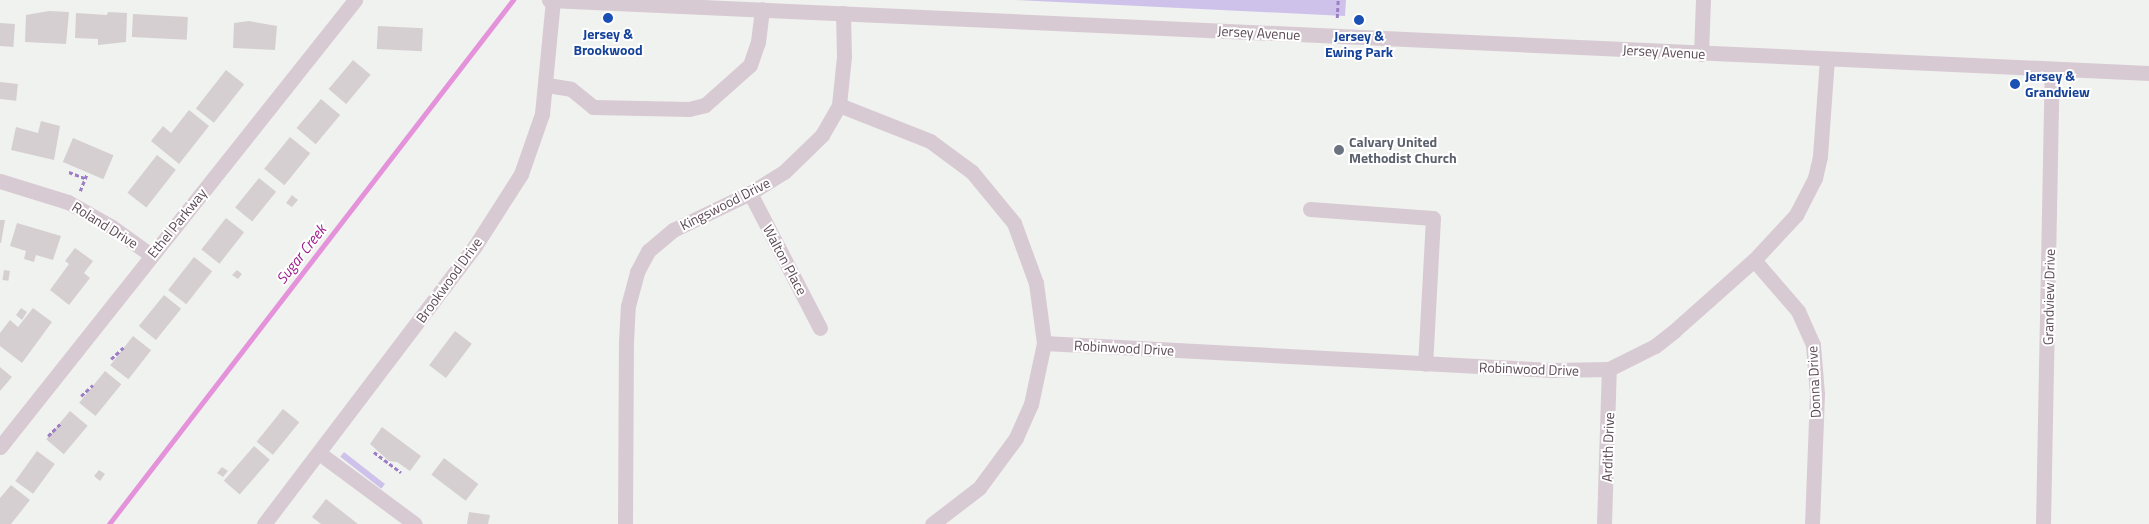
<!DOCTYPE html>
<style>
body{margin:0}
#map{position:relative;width:2149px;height:524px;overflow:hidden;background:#f0f2ef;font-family:"Titillium Web",sans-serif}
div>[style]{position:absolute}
.green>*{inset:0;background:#cec2eb;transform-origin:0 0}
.stream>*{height:4.5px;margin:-2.25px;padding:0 2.25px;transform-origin:2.25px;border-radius:2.25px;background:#e493da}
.building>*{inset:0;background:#d6cfd2;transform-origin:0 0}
.path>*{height:2.5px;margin-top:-1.25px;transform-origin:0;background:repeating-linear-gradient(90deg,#9c7dc6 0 4px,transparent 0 6.5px)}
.minor>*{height:15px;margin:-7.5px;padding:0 7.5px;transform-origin:7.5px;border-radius:7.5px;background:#d8cad3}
.dots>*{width:14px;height:14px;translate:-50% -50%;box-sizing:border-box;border:2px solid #fff;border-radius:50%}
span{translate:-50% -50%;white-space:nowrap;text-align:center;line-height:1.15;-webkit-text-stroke:4px #fff;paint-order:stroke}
.street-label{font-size:14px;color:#5b4954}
.transit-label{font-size:14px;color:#164399;font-weight:700}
.left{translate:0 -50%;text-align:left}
.worship-label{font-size:14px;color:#5b616d;font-weight:700}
.water-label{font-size:15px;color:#9e198d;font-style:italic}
</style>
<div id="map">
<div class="green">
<i style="clip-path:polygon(1015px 0,1346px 0,1345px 16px)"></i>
<i style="left:344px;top:452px;width:52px;height:6px;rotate:38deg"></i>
</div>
<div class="stream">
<i style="left:109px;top:524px;width:662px;rotate:-52.37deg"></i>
</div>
<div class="building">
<i style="clip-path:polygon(49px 11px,69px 12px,66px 44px,25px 42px,26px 15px)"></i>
<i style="clip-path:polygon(108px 12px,127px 13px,126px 42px,98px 45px,98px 39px,75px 38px,76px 13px,107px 15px)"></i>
<i style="left:133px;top:14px;width:55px;height:23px;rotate:3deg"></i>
<i style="clip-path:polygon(249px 21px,277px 26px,275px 50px,233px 48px,234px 23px)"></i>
<i style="left:0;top:23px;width:15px;height:23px;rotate:4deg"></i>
<i style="left:378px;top:26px;width:45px;height:23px;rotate:3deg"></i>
<i style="left:353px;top:60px;width:23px;height:38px;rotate:40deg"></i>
<i style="left:226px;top:70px;width:23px;height:49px;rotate:38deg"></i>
<i style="left:0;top:82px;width:18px;height:17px;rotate:6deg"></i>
<i style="left:321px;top:99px;width:25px;height:38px;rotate:40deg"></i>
<i style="clip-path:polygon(189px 110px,209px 126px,179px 164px,151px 141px,163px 126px,171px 133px)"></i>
<i style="clip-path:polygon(41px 121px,60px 126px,54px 160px,11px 150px,16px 127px,38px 133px)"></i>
<i style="left:290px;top:137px;width:26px;height:41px;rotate:39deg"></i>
<i style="left:73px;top:138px;width:44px;height:26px;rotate:23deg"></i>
<i style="left:157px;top:155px;width:24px;height:48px;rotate:38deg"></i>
<i style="left:259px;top:178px;width:22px;height:38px;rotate:39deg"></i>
<i style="clip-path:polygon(292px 195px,298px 200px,292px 207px,286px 203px)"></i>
<i style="left:226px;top:218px;width:23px;height:40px;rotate:38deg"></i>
<i style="clip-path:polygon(0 220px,5px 220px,1px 243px,0 243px)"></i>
<i style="clip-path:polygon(17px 223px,61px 236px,53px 260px,36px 255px,34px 262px,24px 259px,26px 251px,10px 246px)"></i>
<i style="clip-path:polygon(75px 248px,93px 261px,84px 273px,90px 278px,69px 305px,50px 290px,69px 264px,65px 261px)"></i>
<i style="left:194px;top:257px;width:23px;height:42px;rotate:38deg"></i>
<i style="left:4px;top:270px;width:6px;height:10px;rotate:9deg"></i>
<i style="clip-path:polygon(237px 270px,242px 274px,238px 279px,232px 275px)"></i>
<i style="left:164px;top:295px;width:22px;height:40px;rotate:39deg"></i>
<i style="clip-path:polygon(21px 308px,27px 312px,22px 320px,16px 315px)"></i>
<i style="clip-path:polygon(33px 308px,52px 322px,22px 363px,0 346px,0 333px,10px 320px,18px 327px)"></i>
<i style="left:455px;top:331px;width:21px;height:43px;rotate:37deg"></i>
<i style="left:133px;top:336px;width:23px;height:37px;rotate:38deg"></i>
<i style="clip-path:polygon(0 367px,12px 377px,0 391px)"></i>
<i style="left:105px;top:371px;width:21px;height:41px;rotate:39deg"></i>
<i style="left:283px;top:409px;width:21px;height:42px;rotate:39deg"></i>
<i style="left:70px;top:411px;width:23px;height:37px;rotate:40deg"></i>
<i style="clip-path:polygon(382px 427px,421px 456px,410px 471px,397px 462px,389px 461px,370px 444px)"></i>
<i style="left:254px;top:446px;width:21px;height:46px;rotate:41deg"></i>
<i style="left:37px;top:451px;width:22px;height:37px;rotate:36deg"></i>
<i style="left:444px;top:458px;width:43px;height:21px;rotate:37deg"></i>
<i style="clip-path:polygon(222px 467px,228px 471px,223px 477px,217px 473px)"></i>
<i style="clip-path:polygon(99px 470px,105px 474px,100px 481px,94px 476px)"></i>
<i style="clip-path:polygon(11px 485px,30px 500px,11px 524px,0 524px,0 498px)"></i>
<i style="clip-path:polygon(326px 499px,358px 524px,321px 524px,312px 517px)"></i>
<i style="clip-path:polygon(469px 512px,490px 515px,488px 524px,467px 524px)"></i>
</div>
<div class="path">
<i style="left:1337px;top:18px;width:18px;rotate:-87deg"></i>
<i style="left:69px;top:172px;width:17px;rotate:21deg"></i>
<i style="left:80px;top:191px;width:18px;rotate:-68deg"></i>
<i style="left:111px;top:359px;width:18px;rotate:-43deg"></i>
<i style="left:81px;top:396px;width:16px;rotate:-43deg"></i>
<i style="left:48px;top:436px;width:18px;rotate:-45deg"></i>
<i style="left:374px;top:452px;width:34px;rotate:37deg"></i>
</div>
<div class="minor">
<i style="left:549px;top:0;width:1602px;rotate:2.61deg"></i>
<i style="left:1701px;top:54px;width:54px;rotate:-87.9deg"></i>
<i style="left:547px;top:85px;width:24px;rotate:9deg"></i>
<i style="left:571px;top:89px;width:28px;rotate:39deg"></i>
<i style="left:593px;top:107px;width:96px;rotate:1.2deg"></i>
<i style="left:689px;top:109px;width:16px;rotate:-14deg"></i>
<i style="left:705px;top:105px;width:60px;rotate:-41.6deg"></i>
<i style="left:750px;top:65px;width:24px;rotate:-71deg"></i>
<i style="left:758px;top:42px;width:33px;rotate:-83deg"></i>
<i style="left:839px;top:105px;width:98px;rotate:21.6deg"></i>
<i style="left:930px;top:141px;width:52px;rotate:36.4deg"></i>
<i style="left:972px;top:172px;width:66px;rotate:50.5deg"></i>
<i style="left:1014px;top:223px;width:64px;rotate:69.9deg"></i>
<i style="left:1036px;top:283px;width:61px;rotate:82.4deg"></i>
<i style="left:1044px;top:343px;width:62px;rotate:102deg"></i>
<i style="left:1031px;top:404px;width:37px;rotate:114deg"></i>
<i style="left:1016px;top:438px;width:62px;rotate:126.5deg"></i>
<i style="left:979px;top:488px;width:59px;rotate:142.5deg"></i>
<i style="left:0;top:181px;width:71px;rotate:17.2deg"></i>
<i style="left:68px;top:202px;width:51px;rotate:29.6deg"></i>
<i style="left:112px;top:227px;width:48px;rotate:35.7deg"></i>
<i style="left:750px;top:193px;width:152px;rotate:62.6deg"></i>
<i style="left:1310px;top:209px;width:123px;rotate:4.2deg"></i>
<i style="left:1433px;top:218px;width:146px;rotate:93.1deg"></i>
<i style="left:1754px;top:260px;width:67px;rotate:49.2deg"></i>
<i style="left:1798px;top:311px;width:37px;rotate:66deg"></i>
<i style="left:1813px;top:345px;width:49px;rotate:85.3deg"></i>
<i style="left:1817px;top:394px;width:130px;rotate:92.2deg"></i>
<i style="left:1044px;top:343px;width:509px;rotate:3.04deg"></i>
<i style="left:1552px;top:370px;width:57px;rotate:-1deg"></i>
<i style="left:1609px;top:369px;width:51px;rotate:-26.6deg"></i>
<i style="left:1655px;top:346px;width:24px;rotate:-38deg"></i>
<i style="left:1674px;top:331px;width:107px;rotate:-41.6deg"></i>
<i style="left:1754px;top:260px;width:62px;rotate:-47deg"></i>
<i style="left:1796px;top:215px;width:42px;rotate:-62.8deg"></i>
<i style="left:1815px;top:178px;width:23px;rotate:-77deg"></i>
<i style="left:1820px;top:156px;width:97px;rotate:-85.9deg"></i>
<i style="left:0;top:447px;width:571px;rotate:-51.54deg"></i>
<i style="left:319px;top:453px;width:119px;rotate:36.5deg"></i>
<i style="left:264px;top:524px;width:349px;rotate:-52.8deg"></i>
<i style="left:475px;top:246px;width:85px;rotate:-57.4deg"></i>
<i style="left:521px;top:174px;width:64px;rotate:-70.7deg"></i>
<i style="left:542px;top:114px;width:115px;rotate:-84.5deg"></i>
<i style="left:625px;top:524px;width:182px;rotate:-89.7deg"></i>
<i style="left:626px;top:342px;width:36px;rotate:-87deg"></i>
<i style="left:628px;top:306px;width:35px;rotate:-75deg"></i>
<i style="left:637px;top:272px;width:24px;rotate:-62deg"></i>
<i style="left:648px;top:251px;width:33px;rotate:-40deg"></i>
<i style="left:673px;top:230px;width:85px;rotate:-25.7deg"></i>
<i style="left:750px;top:193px;width:40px;rotate:-32deg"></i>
<i style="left:784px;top:172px;width:53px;rotate:-44.2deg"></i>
<i style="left:822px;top:135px;width:34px;rotate:-60deg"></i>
<i style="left:839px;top:105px;width:48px;rotate:-84.1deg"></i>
<i style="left:844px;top:57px;width:44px;rotate:-91.3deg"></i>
<i style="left:1604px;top:524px;width:155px;rotate:-88.2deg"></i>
<i style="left:2043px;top:524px;width:454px;rotate:-88.9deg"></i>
</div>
<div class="dots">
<i style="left:608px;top:18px;background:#1a4fb4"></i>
<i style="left:1359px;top:20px;background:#1a4fb4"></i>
<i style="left:2015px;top:84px;background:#1a4fb4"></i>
<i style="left:1339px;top:150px;background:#6b7280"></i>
</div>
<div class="street-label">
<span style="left:1259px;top:33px;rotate:3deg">Jersey Avenue</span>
<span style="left:1664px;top:52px;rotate:3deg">Jersey Avenue</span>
<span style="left:725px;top:204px;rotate:-27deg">Kingswood Drive</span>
<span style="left:177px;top:223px;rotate:-51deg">Ethel Parkway</span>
<span style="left:105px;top:225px;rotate:32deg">Roland Drive</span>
<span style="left:785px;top:260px;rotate:62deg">Walton Place</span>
<span style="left:449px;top:280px;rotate:-54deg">Brookwood Drive</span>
<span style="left:2049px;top:297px;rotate:-89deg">Grandview Drive</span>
<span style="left:1124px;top:348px;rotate:3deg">Robinwood Drive</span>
<span style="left:1529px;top:369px;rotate:2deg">Robinwood Drive</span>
<span style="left:1814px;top:382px;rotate:-93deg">Donna Drive</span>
<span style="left:1608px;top:447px;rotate:-88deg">Ardith Drive</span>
</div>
<div class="transit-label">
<span style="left:608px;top:42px">Jersey &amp;<br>Brookwood</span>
<span style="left:1359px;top:44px">Jersey &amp;<br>Ewing Park</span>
<span class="left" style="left:2025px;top:84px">Jersey &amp;<br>Grandview</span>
</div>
<div class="worship-label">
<span class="left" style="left:1349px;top:150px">Calvary United<br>Methodist Church</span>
</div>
<div class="water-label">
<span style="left:301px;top:254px;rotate:-52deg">Sugar Creek</span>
</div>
</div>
